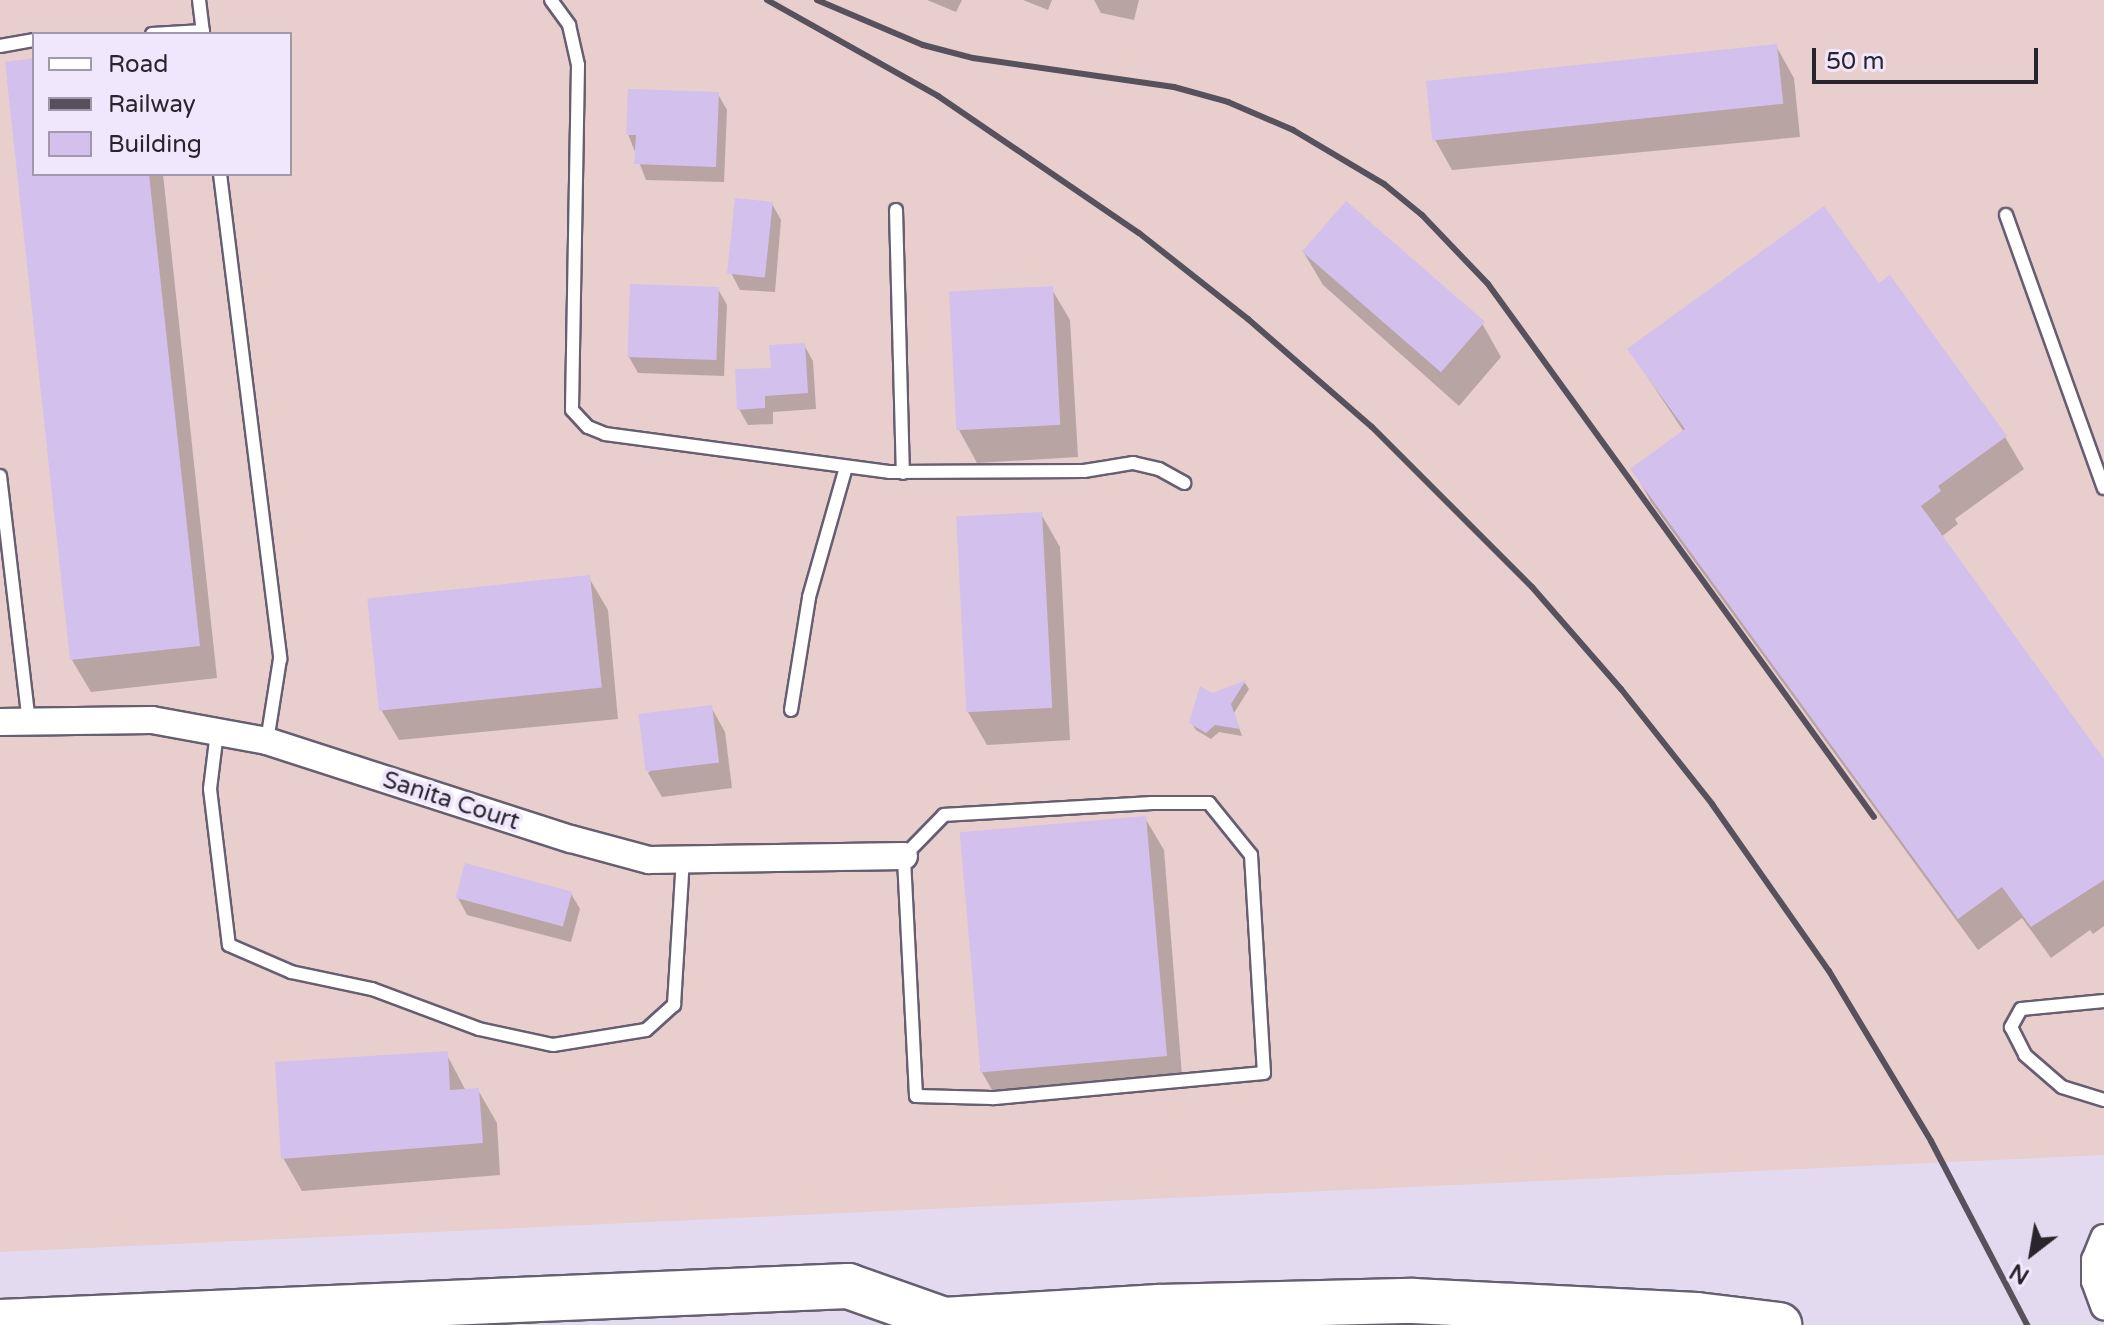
<!DOCTYPE html>
<style>
body{margin:0}
#map{position:relative;width:2104px;height:1325px;overflow:hidden;background:#e3daf0;font-family:"Varela Round",sans-serif}
div>[style]{position:absolute}
.industrial>*{inset:0;background:#e8cecd}
.shadow>*{inset:0;background:#0003}
.building>*{inset:0;background:#d4c0ec;transform-origin:0 0}
.roads{filter:drop-shadow(2px 0 #665e71) drop-shadow(-2px 0 #665e71) drop-shadow(0 2px #665e71) drop-shadow(0 -2px #665e71)}
.lane>*{height:12px;margin:-6px;padding:0 6px;transform-origin:6px;border-radius:6px;background:#fff}
.street>*{height:26px;margin:-13px;padding:0 13px;transform-origin:13px;border-radius:13px;background:#fff}
.highway>*{height:44px;margin:-22px;padding:0 22px;transform-origin:22px;border-radius:22px;background:#fff}
.rail>*{height:6px;margin:-3px;padding:0 3px;transform-origin:3px;border-radius:3px;background:#56515d}
span{translate:-50% -50%;white-space:nowrap;text-align:center;line-height:1.15;-webkit-text-stroke:8px #f1e7fd;paint-order:stroke}
.street-label{font-size:24px;color:#28252d}
.legend{position:absolute;left:32px;top:32px;width:260px;height:144px;box-sizing:border-box;background:#f1e7fd;border:2px solid #a199aa;margin:0;padding:10px 14px;list-style:none;font-size:24px;color:#28252d}
.legend li{display:flex;align-items:center;gap:16px;height:40px}
.legend b{width:40px;border:2px solid #a199aa}
.north{position:absolute;left:1992px;top:1213px;width:80px;height:80px;-webkit-text-stroke:6px #f1e7fd;paint-order:stroke;rotate:211deg;font-size:22px;font-weight:700;line-height:32px;text-align:center;color:#28252d}
.north::after{content:'';display:block;margin:auto;width:28px;height:36px;background:#28252d;clip-path:polygon(50% 0,100% 100%,50% 72%,0 100%)}
.scale{position:absolute;left:1812px;top:48px;width:226px;height:36px;box-sizing:border-box;border:4px solid #28252d;border-top:0;padding-left:10px;font-size:24px;line-height:28px;white-space:nowrap;color:#28252d;-webkit-text-stroke:6px #f1e7fd;paint-order:stroke}
</style>
<div id="map">
<div class="industrial">
<i style="clip-path:polygon(evenodd,0 0,2104px 0,2104px 1155px,0 1252px,0 0,34px 34px,290px 34px,290px 174px,34px 174px,34px 34px)"></i>
</div>
<div class="shadow">
<i style="clip-path:polygon(927px 0,962px 0,956px 12px)"></i>
<i style="clip-path:polygon(1023px 0,1052px 0,1048px 10px)"></i>
<i style="clip-path:polygon(1094px 0,1139px 0,1134px 20px,1101px 13px)"></i>
<i style="clip-path:polygon(1776px 46px,1794px 78px,1800px 137px,1452px 170px,1434px 138px)"></i>
<i style="clip-path:polygon(34px 60px,34px 174px,163px 174px,217px 678px,91px 692px,72px 660px,7px 63px)"></i>
<i style="clip-path:polygon(718px 94px,727px 110px,724px 182px,646px 180px,628px 134px)"></i>
<i style="clip-path:polygon(772px 204px,781px 220px,775px 292px,740px 290px,731px 273px)"></i>
<i style="clip-path:polygon(1347px 204px,1483px 325px,1501px 357px,1459px 406px,1323px 285px,1304px 253px)"></i>
<i style="clip-path:polygon(1879px 286px,2005px 437px,2024px 469px,1955px 519px,1958px 524px,1941px 537px,2104px 762px,2104px 926px,2093px 934px,2090px 930px,2051px 958px,2022px 918px,1978px 950px,1651px 502px,1633px 469px,1684px 432px,1629px 349px)"></i>
<i style="clip-path:polygon(1051px 288px,1070px 320px,1078px 457px,977px 463px,959px 430px)"></i>
<i style="clip-path:polygon(718px 289px,727px 305px,724px 376px,638px 373px,629px 357px)"></i>
<i style="clip-path:polygon(804px 345px,813px 361px,816px 409px,773px 412px,773px 424px,748px 425px,739px 409px)"></i>
<i style="clip-path:polygon(1041px 514px,1060px 547px,1070px 740px,987px 745px,968px 712px)"></i>
<i style="clip-path:polygon(589px 578px,608px 610px,618px 719px,399px 740px,380px 708px)"></i>
<i style="clip-path:polygon(1245px 683px,1249px 689px,1234px 713px,1242px 736px,1219px 732px,1211px 739px,1196px 730px,1191px 722px,1211px 695px)"></i>
<i style="clip-path:polygon(711px 707px,725px 732px,732px 788px,662px 797px,648px 773px)"></i>
<i style="clip-path:polygon(1145px 818px,1164px 850px,1183px 1088px,999px 1102px,980px 1069px)"></i>
<i style="clip-path:polygon(570px 892px,580px 909px,571px 942px,467px 915px,458px 898px)"></i>
<i style="clip-path:polygon(446px 1053px,466px 1091px,478px 1090px,497px 1123px,500px 1175px,302px 1191px,283px 1158px)"></i>
</div>
<div class="building">
<i style="left:1777px;top:44px;width:60px;height:353px;rotate:84deg"></i>
<i style="clip-path:polygon(34px 58px,34px 174px,149px 174px,200px 646px,70px 660px,5px 62px)"></i>
<i style="clip-path:polygon(628px 89px,719px 92px,716px 167px,634px 164px,636px 135px,626px 135px)"></i>
<i style="left:735px;top:198px;width:38px;height:76px;rotate:6deg"></i>
<i style="left:1346px;top:201px;width:184px;height:67px;rotate:41deg"></i>
<i style="clip-path:polygon(1824px 206px,1879px 283px,1890px 275px,2007px 436px,1938px 486px,1941px 491px,1921px 506px,2104px 759px,2104px 880px,2031px 927px,2002px 887px,1958px 919px,1630px 469px,1685px 429px,1627px 349px)"></i>
<i style="left:630px;top:284px;width:89px;height:73px;rotate:2deg"></i>
<i style="left:1053px;top:286px;width:139px;height:104px;rotate:87deg"></i>
<i style="clip-path:polygon(805px 343px,808px 393px,765px 396px,765px 408px,737px 410px,735px 369px,771px 368px,769px 345px)"></i>
<i style="left:1042px;top:512px;width:196px;height:86px;rotate:87deg"></i>
<i style="left:590px;top:575px;width:113px;height:224px;rotate:84deg"></i>
<i style="clip-path:polygon(1246px 680px,1231px 704px,1240px 729px,1215px 725px,1206px 733px,1189px 723px,1200px 686px,1212px 693px)"></i>
<i style="left:712px;top:705px;width:58px;height:74px;rotate:83deg"></i>
<i style="left:1146px;top:816px;width:241px;height:187px;rotate:85deg"></i>
<i style="left:465px;top:863px;width:111px;height:36px;rotate:15deg"></i>
<i style="clip-path:polygon(448px 1051px,450px 1090px,479px 1088px,483px 1143px,281px 1159px,275px 1062px)"></i>
</div>
<div class="roads">
<div class="lane">
<i style="left:199px;top:0;width:34px;rotate:83deg"></i>
<i style="left:551px;top:0;width:31px;rotate:54deg"></i>
<i style="left:569px;top:25px;width:41px;rotate:77.3deg"></i>
<i style="left:578px;top:65px;width:345px;rotate:91deg"></i>
<i style="left:572px;top:410px;width:23px;rotate:47deg"></i>
<i style="left:588px;top:427px;width:18px;rotate:22deg"></i>
<i style="left:605px;top:434px;width:288px;rotate:7.6deg"></i>
<i style="left:890px;top:472px;width:194px;rotate:-0.3deg"></i>
<i style="left:1084px;top:471px;width:50px;rotate:-9.3deg"></i>
<i style="left:1133px;top:463px;width:27px;rotate:13deg"></i>
<i style="left:1159px;top:469px;width:29px;rotate:29deg"></i>
<i style="left:152px;top:34px;width:51px;rotate:-3.4deg"></i>
<i style="left:0;top:46px;width:35px;rotate:-10deg"></i>
<i style="left:220px;top:174px;width:489px;rotate:82.9deg"></i>
<i style="left:280px;top:659px;width:83px;rotate:99deg"></i>
<i style="left:896px;top:210px;width:263px;rotate:88.5deg"></i>
<i style="left:2006px;top:215px;width:290px;rotate:70.3deg"></i>
<i style="left:0;top:476px;width:248px;rotate:83.3deg"></i>
<i style="left:791px;top:710px;width:114px;rotate:-80.9deg"></i>
<i style="left:809px;top:597px;width:135px;rotate:-74.1deg"></i>
<i style="left:217px;top:732px;width:57px;rotate:97deg"></i>
<i style="left:210px;top:789px;width:157px;rotate:83.1deg"></i>
<i style="left:229px;top:945px;width:68px;rotate:23.5deg"></i>
<i style="left:291px;top:972px;width:83px;rotate:11.9deg"></i>
<i style="left:372px;top:989px;width:114px;rotate:20.5deg"></i>
<i style="left:479px;top:1029px;width:76px;rotate:12.2deg"></i>
<i style="left:553px;top:1045px;width:94px;rotate:-9.2deg"></i>
<i style="left:646px;top:1030px;width:38px;rotate:-42deg"></i>
<i style="left:674px;top:1005px;width:146px;rotate:-86.5deg"></i>
<i style="left:1151px;top:803px;width:58px"></i>
<i style="left:1209px;top:803px;width:67px;rotate:51.1deg"></i>
<i style="left:1251px;top:855px;width:218px;rotate:86.6deg"></i>
<i style="left:1264px;top:1073px;width:273px;rotate:174.7deg"></i>
<i style="left:992px;top:1098px;width:76px;rotate:-178.5deg"></i>
<i style="left:916px;top:1096px;width:240px;rotate:-92.9deg"></i>
<i style="left:904px;top:856px;width:57px;rotate:-45.7deg"></i>
<i style="left:944px;top:815px;width:207px;rotate:-3.3deg"></i>
<i style="left:2104px;top:1001px;width:83px;rotate:174.5deg"></i>
<i style="left:2021px;top:1009px;width:21px;rotate:119deg"></i>
<i style="left:2011px;top:1027px;width:31px;rotate:63deg"></i>
<i style="left:2025px;top:1055px;width:49px;rotate:40.9deg"></i>
<i style="left:2062px;top:1087px;width:44px;rotate:17.2deg"></i>
</div>
<div class="street">
<i style="left:0;top:722px;width:152px;rotate:-0.8deg"></i>
<i style="left:152px;top:720px;width:117px;rotate:10.3deg"></i>
<i style="left:267px;top:741px;width:319px;rotate:17.9deg"></i>
<i style="left:571px;top:839px;width:81px;rotate:15.1deg"></i>
<i style="left:649px;top:860px;width:255px;rotate:-0.9deg"></i>
<i style="left:2104px;top:1238px;width:24px;rotate:112deg"></i>
<i style="left:2095px;top:1260px;width:21px;rotate:90deg"></i>
<i style="left:2095px;top:1281px;width:27px;rotate:70deg"></i>
</div>
<div class="highway">
<i style="left:0;top:1322px;width:849px;rotate:-2.43deg"></i>
<i style="left:848px;top:1286px;width:102px;rotate:19.5deg"></i>
<i style="left:918px;top:1325px;width:26px;rotate:-11deg"></i>
<i style="left:944px;top:1320px;width:215px;rotate:-3.5deg"></i>
<i style="left:1159px;top:1307px;width:254px;rotate:-1.4deg"></i>
<i style="left:1413px;top:1301px;width:284px;rotate:2.8deg"></i>
<i style="left:1697px;top:1315px;width:83px;rotate:7deg"></i>
</div>
</div>
<div class="rail">
<i style="left:767px;top:0;width:196px;rotate:29.3deg"></i>
<i style="left:938px;top:96px;width:243px;rotate:34.3deg"></i>
<i style="left:1139px;top:233px;width:139px;rotate:38.3deg"></i>
<i style="left:1248px;top:319px;width:164px;rotate:41.1deg"></i>
<i style="left:1372px;top:427px;width:226px;rotate:45deg"></i>
<i style="left:1532px;top:587px;width:135px;rotate:48.9deg"></i>
<i style="left:1621px;top:689px;width:147px;rotate:51.6deg"></i>
<i style="left:1712px;top:804px;width:204px;rotate:55deg"></i>
<i style="left:1829px;top:971px;width:198px;rotate:59deg"></i>
<i style="left:1931px;top:1141px;width:208px;rotate:62.4deg"></i>
<i style="left:817px;top:0;width:115px;rotate:23deg"></i>
<i style="left:923px;top:45px;width:52px;rotate:14.6deg"></i>
<i style="left:973px;top:58px;width:203px;rotate:8.2deg"></i>
<i style="left:1174px;top:87px;width:56px;rotate:15.5deg"></i>
<i style="left:1228px;top:102px;width:71px;rotate:23.3deg"></i>
<i style="left:1293px;top:130px;width:106px;rotate:30.7deg"></i>
<i style="left:1384px;top:184px;width:49px;rotate:39.2deg"></i>
<i style="left:1422px;top:215px;width:95px;rotate:46.3deg"></i>
<i style="left:1488px;top:284px;width:658px;rotate:54.09deg"></i>
</div>
<div class="street-label">
<span style="left:451px;top:801px;rotate:18deg">Sanita Court</span>
</div>
<ul class="legend">
<li><b style="height:10px;background:#fff"></b>Road</li>
<li><b style="height:10px;background:#56515d"></b>Railway</li>
<li><b style="height:22px;background:#d4c0ec"></b>Building</li>
</ul>
<div class="north">N</div>
<div class="scale">50 m</div>
</div>
